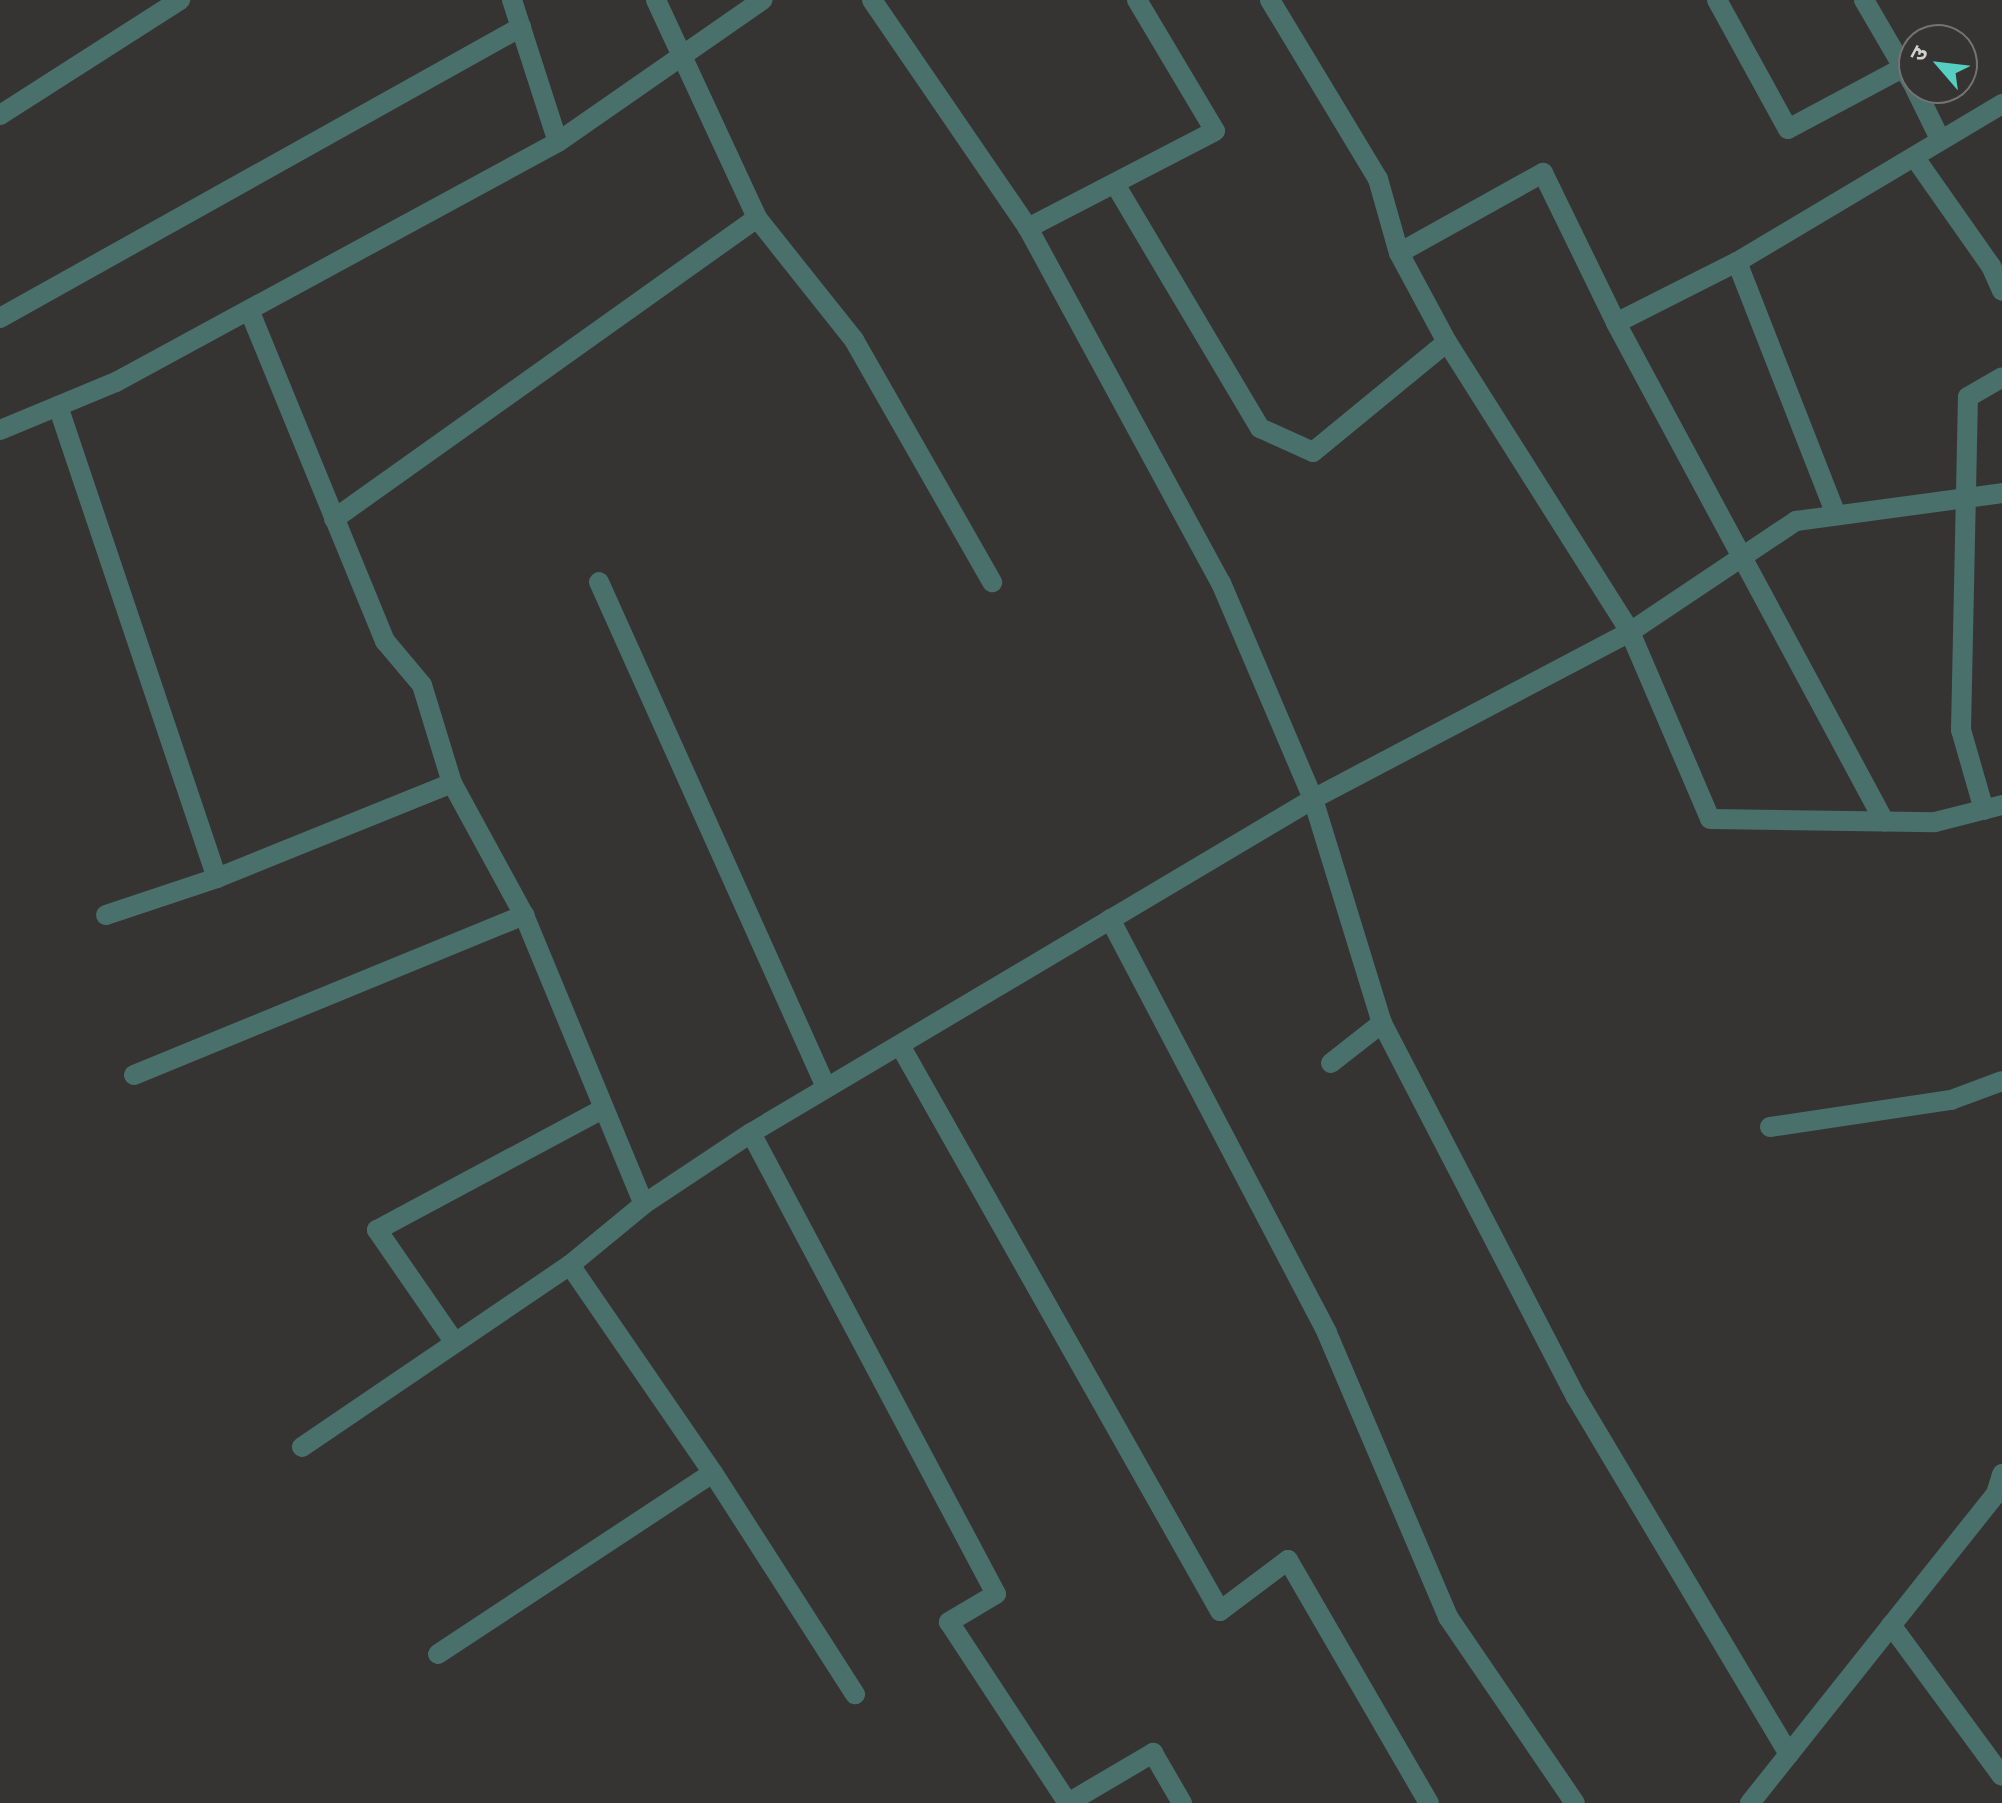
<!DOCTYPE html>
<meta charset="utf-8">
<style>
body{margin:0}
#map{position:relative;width:2002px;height:1803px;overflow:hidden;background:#363333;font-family:Ubuntu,"Noto Sans Devanagari",sans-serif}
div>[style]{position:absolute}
.minor>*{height:20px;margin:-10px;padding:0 10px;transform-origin:10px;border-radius:10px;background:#49706b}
span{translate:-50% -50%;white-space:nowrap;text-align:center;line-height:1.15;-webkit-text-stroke:7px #363333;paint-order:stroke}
.north{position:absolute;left:1898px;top:24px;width:80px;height:80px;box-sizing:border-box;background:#363333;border:2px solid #747272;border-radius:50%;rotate:298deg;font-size:22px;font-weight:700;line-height:32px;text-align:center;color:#d2d0d1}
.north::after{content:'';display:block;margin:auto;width:28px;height:36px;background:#56cec2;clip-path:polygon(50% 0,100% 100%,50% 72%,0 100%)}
</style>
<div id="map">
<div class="minor">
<i style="left:512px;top:0;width:149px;rotate:72.1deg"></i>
<i style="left:656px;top:0;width:240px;rotate:65.1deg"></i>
<i style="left:757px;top:218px;width:156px;rotate:51.5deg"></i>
<i style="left:854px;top:340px;width:279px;rotate:60.3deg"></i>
<i style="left:872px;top:0;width:276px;rotate:55.6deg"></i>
<i style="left:1137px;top:0;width:152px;rotate:59.2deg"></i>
<i style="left:1215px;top:131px;width:211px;rotate:152.6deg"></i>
<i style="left:1028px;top:228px;width:404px;rotate:61.5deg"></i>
<i style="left:1221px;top:583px;width:235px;rotate:66.9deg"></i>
<i style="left:1313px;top:799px;width:234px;rotate:72.9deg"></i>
<i style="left:1382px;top:1023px;width:421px;rotate:62.6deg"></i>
<i style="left:1576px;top:1397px;width:416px;rotate:59.2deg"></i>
<i style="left:1270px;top:0;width:209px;rotate:58.9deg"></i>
<i style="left:1378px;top:179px;width:77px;rotate:74.2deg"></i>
<i style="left:1399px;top:253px;width:101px;rotate:61.7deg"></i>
<i style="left:1447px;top:342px;width:343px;rotate:57.7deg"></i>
<i style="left:1630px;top:632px;width:203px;rotate:66.8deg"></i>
<i style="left:1710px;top:819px;width:225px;rotate:0.8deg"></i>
<i style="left:1935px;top:822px;width:69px;rotate:-14.2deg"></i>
<i style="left:1717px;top:0;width:147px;rotate:61.2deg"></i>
<i style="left:1788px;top:129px;width:132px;rotate:-28.1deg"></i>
<i style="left:1864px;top:0;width:99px;rotate:59.8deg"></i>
<i style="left:1915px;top:88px;width:57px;rotate:63.9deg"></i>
<i style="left:0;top:115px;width:214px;rotate:-32.6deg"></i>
<i style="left:1915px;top:158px;width:132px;rotate:54.9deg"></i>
<i style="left:1991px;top:266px;width:27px;rotate:66deg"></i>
<i style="left:1115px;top:184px;width:284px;rotate:59.3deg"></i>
<i style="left:1260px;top:428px;width:58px;rotate:24.4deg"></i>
<i style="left:1313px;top:452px;width:173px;rotate:-39.4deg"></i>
<i style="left:1399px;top:253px;width:165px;rotate:-29.1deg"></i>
<i style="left:1543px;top:173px;width:167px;rotate:64deg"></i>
<i style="left:1616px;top:323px;width:136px;rotate:-26.8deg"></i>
<i style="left:1737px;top:262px;width:309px;rotate:-30.8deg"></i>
<i style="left:1737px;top:262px;width:272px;rotate:68.6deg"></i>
<i style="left:250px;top:312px;width:356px;rotate:67.7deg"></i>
<i style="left:385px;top:641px;width:57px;rotate:49.9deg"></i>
<i style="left:422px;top:685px;width:102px;rotate:73deg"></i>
<i style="left:452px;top:783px;width:150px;rotate:61.4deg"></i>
<i style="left:524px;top:915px;width:313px;rotate:67.5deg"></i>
<i style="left:0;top:318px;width:597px;rotate:-29.19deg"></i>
<i style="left:1616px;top:323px;width:566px;rotate:61.71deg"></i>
<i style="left:58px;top:406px;width:498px;rotate:71.4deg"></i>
<i style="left:0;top:430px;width:126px;rotate:-22.5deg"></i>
<i style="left:116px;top:382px;width:503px;rotate:-28.5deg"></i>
<i style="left:558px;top:142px;width:249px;rotate:-34.8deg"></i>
<i style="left:334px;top:519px;width:519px;rotate:-35.44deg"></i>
<i style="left:599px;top:582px;width:554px;rotate:65.8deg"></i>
<i style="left:1984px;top:810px;width:83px;rotate:-106deg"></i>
<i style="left:1961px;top:730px;width:333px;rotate:-88.8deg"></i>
<i style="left:1968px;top:397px;width:39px;rotate:-30deg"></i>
<i style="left:106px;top:915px;width:117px;rotate:-18.4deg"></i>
<i style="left:217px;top:878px;width:253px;rotate:-22deg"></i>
<i style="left:1110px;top:919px;width:467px;rotate:62.3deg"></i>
<i style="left:1327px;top:1333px;width:309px;rotate:66.9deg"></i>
<i style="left:1448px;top:1617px;width:225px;rotate:55.7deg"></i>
<i style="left:901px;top:1047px;width:648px;rotate:60.51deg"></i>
<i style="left:1220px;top:1611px;width:85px;rotate:-36.9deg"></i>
<i style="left:1288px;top:1560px;width:281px;rotate:59.9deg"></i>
<i style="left:1331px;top:1063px;width:65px;rotate:-38.1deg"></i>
<i style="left:134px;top:1075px;width:422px;rotate:-22.3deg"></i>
<i style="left:1770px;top:1127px;width:183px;rotate:-8.5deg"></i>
<i style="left:1951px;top:1100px;width:54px;rotate:-20.4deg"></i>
<i style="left:751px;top:1133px;width:522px;rotate:62.01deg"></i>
<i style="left:996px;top:1594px;width:55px;rotate:149.2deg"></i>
<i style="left:949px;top:1622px;width:217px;rotate:56.7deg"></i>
<i style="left:1068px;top:1803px;width:99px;rotate:-30.5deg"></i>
<i style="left:1153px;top:1753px;width:58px;rotate:59.9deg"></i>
<i style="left:570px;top:1265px;width:252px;rotate:55.5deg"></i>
<i style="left:713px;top:1473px;width:263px;rotate:57.3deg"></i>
<i style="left:453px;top:1340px;width:134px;rotate:-124.6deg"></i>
<i style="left:377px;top:1230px;width:254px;rotate:-28.2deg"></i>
<i style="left:302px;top:1447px;width:324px;rotate:-34.2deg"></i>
<i style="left:570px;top:1265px;width:96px;rotate:-39.5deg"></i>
<i style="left:644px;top:1204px;width:128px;rotate:-33.6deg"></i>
<i style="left:751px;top:1133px;width:654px;rotate:-30.72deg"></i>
<i style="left:1313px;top:799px;width:358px;rotate:-27.8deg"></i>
<i style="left:1630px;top:632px;width:200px;rotate:-33.8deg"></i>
<i style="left:1796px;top:521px;width:208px;rotate:-7.7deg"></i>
<i style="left:1891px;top:1625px;width:187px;rotate:53.7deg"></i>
<i style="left:438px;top:1654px;width:329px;rotate:-33.4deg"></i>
<i style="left:1750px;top:1803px;width:395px;rotate:-51.5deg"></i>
<i style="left:1996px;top:1494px;width:21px;rotate:-73deg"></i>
</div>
<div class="north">उ</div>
</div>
